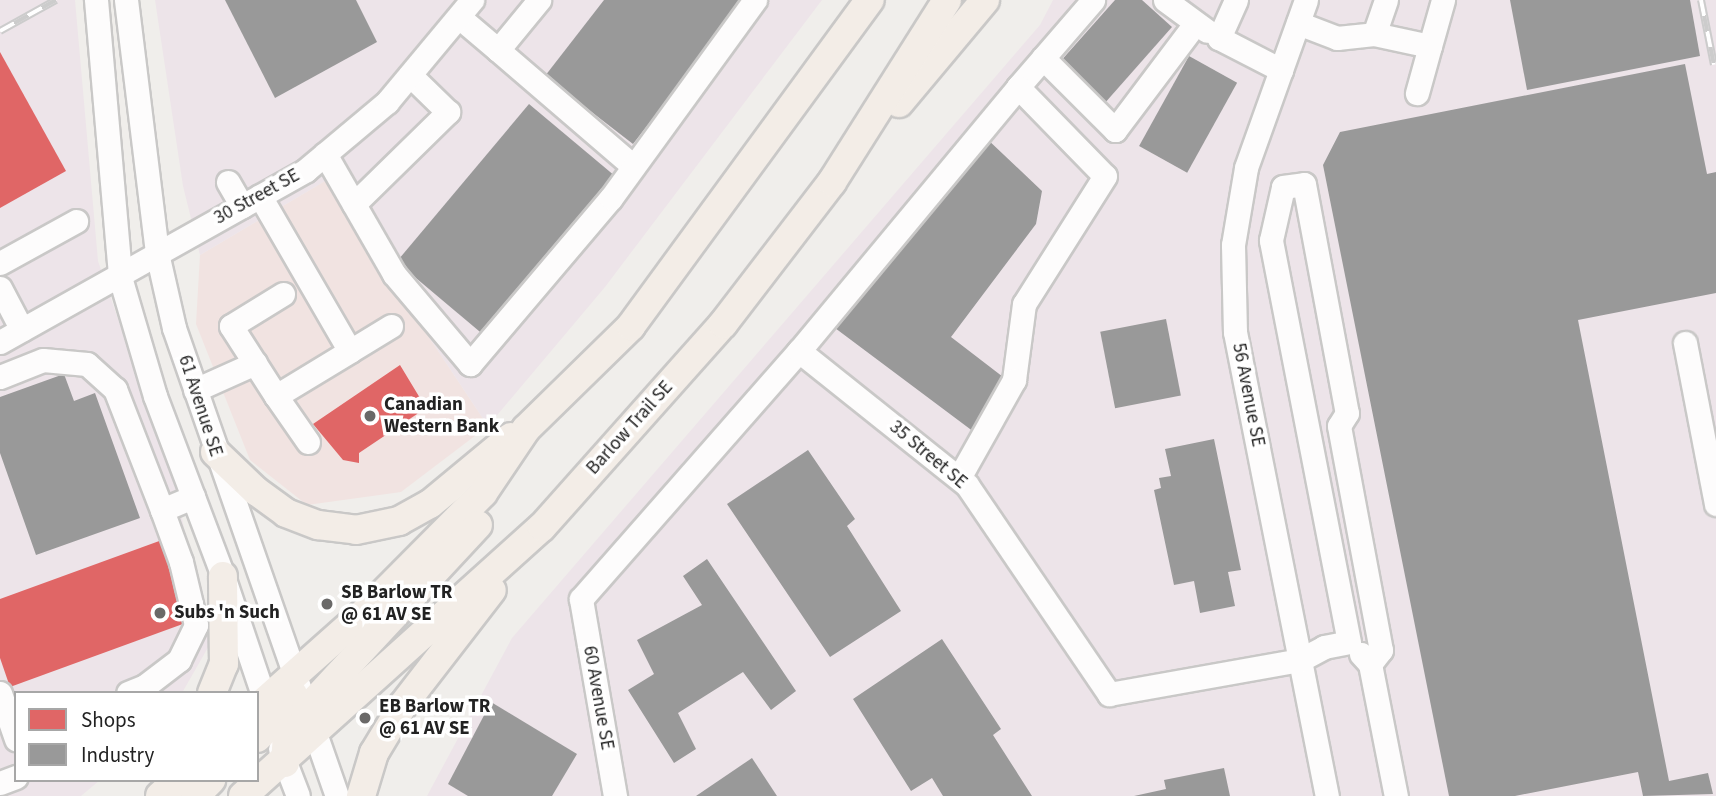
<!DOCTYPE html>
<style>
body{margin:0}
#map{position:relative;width:1716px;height:796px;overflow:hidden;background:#f0eeeb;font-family:"Source Sans 3",sans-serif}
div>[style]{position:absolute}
.commercial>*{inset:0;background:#f1e3e1}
.industrial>*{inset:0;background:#ede4e9}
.shops>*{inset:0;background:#e06666}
.industry>*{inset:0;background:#999;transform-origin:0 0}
.roads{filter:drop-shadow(2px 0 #c9c8c7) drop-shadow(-2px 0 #c9c8c7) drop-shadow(0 2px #c9c8c7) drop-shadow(0 -2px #c9c8c7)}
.minor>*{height:23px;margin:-11.5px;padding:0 11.5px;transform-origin:11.5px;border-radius:11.5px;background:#fdfcfc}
.major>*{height:28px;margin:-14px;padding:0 14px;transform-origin:14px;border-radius:14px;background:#f3ede7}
.rail>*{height:8px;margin-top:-4px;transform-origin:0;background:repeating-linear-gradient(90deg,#fff 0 16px,#ccc 0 32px);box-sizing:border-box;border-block:2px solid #ccc}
.dots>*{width:19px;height:19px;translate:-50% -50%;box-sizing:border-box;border:4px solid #fff;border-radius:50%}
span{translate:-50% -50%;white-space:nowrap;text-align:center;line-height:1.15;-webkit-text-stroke:7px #fff;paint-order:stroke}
.street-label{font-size:19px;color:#222}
.poi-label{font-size:19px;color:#222;font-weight:700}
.left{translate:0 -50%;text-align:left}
.legend{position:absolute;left:14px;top:691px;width:245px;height:91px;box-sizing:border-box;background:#fff;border:2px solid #a7a7a7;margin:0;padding:9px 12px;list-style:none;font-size:21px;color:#222}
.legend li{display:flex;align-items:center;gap:14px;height:35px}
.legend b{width:35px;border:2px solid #a7a7a7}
</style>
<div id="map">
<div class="commercial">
<i style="clip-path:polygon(325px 181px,488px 426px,401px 492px,307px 505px,250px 460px,196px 324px,200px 255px)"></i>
</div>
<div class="industrial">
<i style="clip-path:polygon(0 0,75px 0,98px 261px,173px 478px,210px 644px,182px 693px,16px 693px,16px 780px,100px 780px,81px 796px,0 796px)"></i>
<i style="clip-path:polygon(155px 0,822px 0,605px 287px,488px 426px,325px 181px,200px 255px,183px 186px)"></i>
<i style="clip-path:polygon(1053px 0,1716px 0,1716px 796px,427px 796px,512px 638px,1040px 25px)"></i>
</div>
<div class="shops">
<i style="clip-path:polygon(0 52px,66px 171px,0 208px)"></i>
<i style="clip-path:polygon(400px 365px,426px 408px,359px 453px,359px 463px,343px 460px,313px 424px)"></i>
<i style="clip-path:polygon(162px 540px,191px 621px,10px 687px,0 658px,0 599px)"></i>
</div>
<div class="industry">
<i style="clip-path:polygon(225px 0,356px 0,377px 42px,275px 98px)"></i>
<i style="clip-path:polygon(604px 0,745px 0,633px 144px,545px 76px)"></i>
<i style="clip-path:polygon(1115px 0,1142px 0,1172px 27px,1104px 104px,1059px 63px)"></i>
<i style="clip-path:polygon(1510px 0,1690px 0,1700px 56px,1527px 90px)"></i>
<i style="left:1189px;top:56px;width:55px;height:103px;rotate:29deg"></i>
<i style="clip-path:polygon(1685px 64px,1707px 174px,1716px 172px,1716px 293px,1578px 320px,1669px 781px,1708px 773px,1713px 794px,1643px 796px,1638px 772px,1515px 796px,1449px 796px,1323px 165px,1340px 132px)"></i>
<i style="left:529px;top:104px;width:111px;height:206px;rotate:40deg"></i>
<i style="clip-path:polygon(985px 137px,1042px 191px,1036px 224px,951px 337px,1007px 380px,974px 432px,835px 328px)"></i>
<i style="left:1166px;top:319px;width:78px;height:67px;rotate:79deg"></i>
<i style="clip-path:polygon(64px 374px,74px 401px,95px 393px,140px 518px,36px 555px,0 453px,0 397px)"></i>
<i style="clip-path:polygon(1214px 439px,1241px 570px,1228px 572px,1235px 606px,1200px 613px,1194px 581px,1174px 585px,1154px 490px,1161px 488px,1159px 478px,1171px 476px,1165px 449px)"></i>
<i style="clip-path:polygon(808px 450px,855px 519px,847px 526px,901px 611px,830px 657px,727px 504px)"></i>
<i style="clip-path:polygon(707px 559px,796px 691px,771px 710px,743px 672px,678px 713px,696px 749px,674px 763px,628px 690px,654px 674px,637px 640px,702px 605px,683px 576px)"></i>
<i style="clip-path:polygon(942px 639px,1001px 729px,993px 735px,1032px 796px,943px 796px,932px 778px,911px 791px,853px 699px)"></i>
<i style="clip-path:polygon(491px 702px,577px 754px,552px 796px,468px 796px,448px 784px)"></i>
<i style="clip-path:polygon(752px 758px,777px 796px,696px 796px)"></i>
<i style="clip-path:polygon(1224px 768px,1230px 796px,1134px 796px,1166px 789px,1164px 780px)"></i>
</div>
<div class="roads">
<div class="minor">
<i style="left:96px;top:0;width:278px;rotate:85deg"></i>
<i style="left:120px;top:277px;width:124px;rotate:73.6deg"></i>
<i style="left:155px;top:396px;width:192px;rotate:69.3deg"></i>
<i style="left:223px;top:576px;width:148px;rotate:71.4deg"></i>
<i style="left:126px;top:0;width:255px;rotate:83deg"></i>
<i style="left:157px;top:253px;width:77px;rotate:77.2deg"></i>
<i style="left:174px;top:328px;width:496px;rotate:70.8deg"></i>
<i style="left:1165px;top:0;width:52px;rotate:36.4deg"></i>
<i style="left:1236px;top:0;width:42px;rotate:114.1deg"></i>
<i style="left:1219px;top:38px;width:70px;rotate:27.3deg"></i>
<i style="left:1306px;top:0;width:178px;rotate:109.7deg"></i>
<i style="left:1246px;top:168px;width:78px;rotate:99.6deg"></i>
<i style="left:1233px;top:245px;width:87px;rotate:88.7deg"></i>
<i style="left:1235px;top:332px;width:473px;rotate:78.8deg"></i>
<i style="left:1386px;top:0;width:36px;rotate:109deg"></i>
<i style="left:1374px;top:34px;width:57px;rotate:12.1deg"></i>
<i style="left:1430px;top:46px;width:49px;rotate:105.5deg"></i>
<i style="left:459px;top:17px;width:51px;rotate:40.2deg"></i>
<i style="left:498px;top:50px;width:65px;rotate:-50.6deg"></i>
<i style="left:1298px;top:23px;width:42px;rotate:21deg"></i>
<i style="left:1337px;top:38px;width:37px;rotate:-6deg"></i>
<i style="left:1430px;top:46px;width:48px;rotate:-74.2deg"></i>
<i style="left:498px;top:50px;width:178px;rotate:40.7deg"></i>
<i style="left:1043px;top:58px;width:102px;rotate:45deg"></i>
<i style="left:1115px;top:130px;width:133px;rotate:-53deg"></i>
<i style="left:1018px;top:87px;width:115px;rotate:-49.2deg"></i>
<i style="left:325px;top:154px;width:138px;rotate:60.1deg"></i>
<i style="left:394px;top:274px;width:118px;rotate:49.8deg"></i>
<i style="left:470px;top:364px;width:218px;rotate:-49.7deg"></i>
<i style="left:611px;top:198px;width:245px;rotate:-54deg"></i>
<i style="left:228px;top:182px;width:28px;rotate:60deg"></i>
<i style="left:260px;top:196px;width:179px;rotate:59.9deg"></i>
<i style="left:350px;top:351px;width:48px;rotate:-31.4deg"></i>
<i style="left:354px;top:204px;width:132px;rotate:-44.4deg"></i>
<i style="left:448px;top:112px;width:53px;rotate:-135.8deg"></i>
<i style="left:0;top:263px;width:87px;rotate:-28.9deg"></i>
<i style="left:0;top:288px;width:47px;rotate:62.4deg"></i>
<i style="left:283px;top:294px;width:61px;rotate:148.4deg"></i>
<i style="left:231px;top:326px;width:83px;rotate:57.3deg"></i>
<i style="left:276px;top:396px;width:87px;rotate:-31.3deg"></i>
<i style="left:0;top:342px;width:351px;rotate:-29.3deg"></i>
<i style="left:306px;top:170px;width:106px;rotate:-40deg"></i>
<i style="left:387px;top:102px;width:133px;rotate:-50.2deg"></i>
<i style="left:1685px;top:343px;width:164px;rotate:79.1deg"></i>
<i style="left:799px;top:351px;width:343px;rotate:-50.3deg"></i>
<i style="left:1018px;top:87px;width:124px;rotate:45.7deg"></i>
<i style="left:1105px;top:176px;width:151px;rotate:122.3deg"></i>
<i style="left:1024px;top:304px;width:77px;rotate:97.5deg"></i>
<i style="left:1014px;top:380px;width:112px;rotate:119.3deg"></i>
<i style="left:0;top:377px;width:46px;rotate:-21.6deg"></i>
<i style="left:43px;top:360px;width:44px;rotate:5.2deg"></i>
<i style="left:87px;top:364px;width:38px;rotate:42deg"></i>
<i style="left:115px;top:389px;width:130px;rotate:68.8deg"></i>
<i style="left:162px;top:510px;width:34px;rotate:-23deg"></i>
<i style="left:195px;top:390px;width:66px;rotate:-24.2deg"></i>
<i style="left:276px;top:396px;width:56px;rotate:55.2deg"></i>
<i style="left:1361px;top:654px;width:13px;rotate:48deg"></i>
<i style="left:1370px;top:664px;width:135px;rotate:78.9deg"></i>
<i style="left:0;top:693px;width:49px;rotate:70.8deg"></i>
<i style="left:128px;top:693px;width:18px;rotate:-22deg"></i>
<i style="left:145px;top:686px;width:43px;rotate:-37.4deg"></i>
<i style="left:179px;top:660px;width:39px;rotate:-64deg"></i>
<i style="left:196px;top:625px;width:65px;rotate:-103.4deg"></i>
<i style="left:181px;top:562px;width:55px;rotate:-110.1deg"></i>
<i style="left:280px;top:749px;width:50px;rotate:69deg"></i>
<i style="left:0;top:783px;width:17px;rotate:-21deg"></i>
<i style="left:615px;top:796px;width:200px;rotate:-99.8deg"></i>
<i style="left:581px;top:599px;width:330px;rotate:-48.7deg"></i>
<i style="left:799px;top:351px;width:215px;rotate:38.6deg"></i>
<i style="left:967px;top:485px;width:253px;rotate:55.8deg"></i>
<i style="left:1109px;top:694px;width:194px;rotate:-10.1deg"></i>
<i style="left:1300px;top:660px;width:27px;rotate:-28deg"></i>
<i style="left:1324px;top:647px;width:25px;rotate:-11deg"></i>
<i style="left:1349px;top:642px;width:409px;rotate:-101deg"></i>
<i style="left:1271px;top:240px;width:54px;rotate:-77.2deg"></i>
<i style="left:1283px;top:187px;width:21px;rotate:-8deg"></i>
<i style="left:1304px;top:184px;width:233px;rotate:79.4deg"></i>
<i style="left:1347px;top:413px;width:15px;rotate:122deg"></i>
<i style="left:1339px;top:426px;width:228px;rotate:79.4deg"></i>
<i style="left:1381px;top:650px;width:18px;rotate:128deg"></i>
</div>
<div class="major">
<i style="left:899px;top:103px;width:134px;rotate:-50.1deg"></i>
<i style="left:215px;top:452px;width:57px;rotate:43.6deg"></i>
<i style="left:256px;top:491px;width:37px;rotate:36deg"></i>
<i style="left:286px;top:513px;width:34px;rotate:21deg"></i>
<i style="left:318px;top:525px;width:38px;rotate:7deg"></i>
<i style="left:356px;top:530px;width:44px;rotate:-11.8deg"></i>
<i style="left:399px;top:521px;width:35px;rotate:-29deg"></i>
<i style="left:430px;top:504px;width:105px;rotate:-39.6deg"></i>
<i style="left:212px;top:693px;width:31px;rotate:-68deg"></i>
<i style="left:224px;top:664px;width:88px;rotate:-90.7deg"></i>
<i style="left:257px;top:708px;width:142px;rotate:-41.6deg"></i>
<i style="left:363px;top:614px;width:170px;rotate:-45.2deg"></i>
<i style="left:483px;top:493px;width:77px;rotate:-56.1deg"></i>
<i style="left:526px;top:429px;width:147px;rotate:-44.4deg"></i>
<i style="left:631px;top:326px;width:404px;rotate:-53.8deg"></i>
<i style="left:257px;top:738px;width:49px;rotate:-45deg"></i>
<i style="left:292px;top:703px;width:9px;rotate:-84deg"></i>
<i style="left:285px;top:763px;width:29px;rotate:-86deg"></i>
<i style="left:287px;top:734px;width:29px;rotate:-52deg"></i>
<i style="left:305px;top:711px;width:254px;rotate:-47.1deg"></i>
<i style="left:160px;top:796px;width:24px;rotate:-42deg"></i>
<i style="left:195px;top:796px;width:23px;rotate:-45deg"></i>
<i style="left:243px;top:796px;width:402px;rotate:-42deg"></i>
<i style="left:542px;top:527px;width:272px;rotate:-48.3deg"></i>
<i style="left:723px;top:324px;width:179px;rotate:-52.5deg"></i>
<i style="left:832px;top:182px;width:215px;rotate:-57.7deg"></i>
<i style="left:361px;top:796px;width:45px;rotate:-73.2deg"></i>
<i style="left:374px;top:753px;width:56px;rotate:-58.9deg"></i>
<i style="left:403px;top:705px;width:145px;rotate:-52.3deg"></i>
</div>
</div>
<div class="rail">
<i style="left:1701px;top:0;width:66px;rotate:78.7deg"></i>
<i style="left:0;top:31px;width:64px;rotate:-29deg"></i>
</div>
<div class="dots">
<i style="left:370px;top:416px;background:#6a6968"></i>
<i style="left:327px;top:604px;background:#6a6968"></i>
<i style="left:160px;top:613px;background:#6a6968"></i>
<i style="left:365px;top:718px;background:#6a6968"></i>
</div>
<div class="street-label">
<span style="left:257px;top:197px;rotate:-29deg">30 Street SE</span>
<span style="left:1248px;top:395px;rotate:79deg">56 Avenue SE</span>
<span style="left:200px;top:406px;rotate:72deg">61 Avenue SE</span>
<span style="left:630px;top:428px;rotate:-48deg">Barlow Trail SE</span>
<span style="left:928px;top:455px;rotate:40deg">35 Street SE</span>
<span style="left:598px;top:698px;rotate:80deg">60 Avenue SE</span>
</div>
<div class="poi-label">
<span class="left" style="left:384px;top:416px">Canadian<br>Western Bank</span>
<span class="left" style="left:341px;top:604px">SB Barlow TR<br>@ 61 AV SE</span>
<span class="left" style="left:174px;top:613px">Subs 'n Such</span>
<span class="left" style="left:379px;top:718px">EB Barlow TR<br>@ 61 AV SE</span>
</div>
<ul class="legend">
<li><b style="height:19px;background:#e06666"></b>Shops</li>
<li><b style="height:19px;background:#999"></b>Industry</li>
</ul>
</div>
